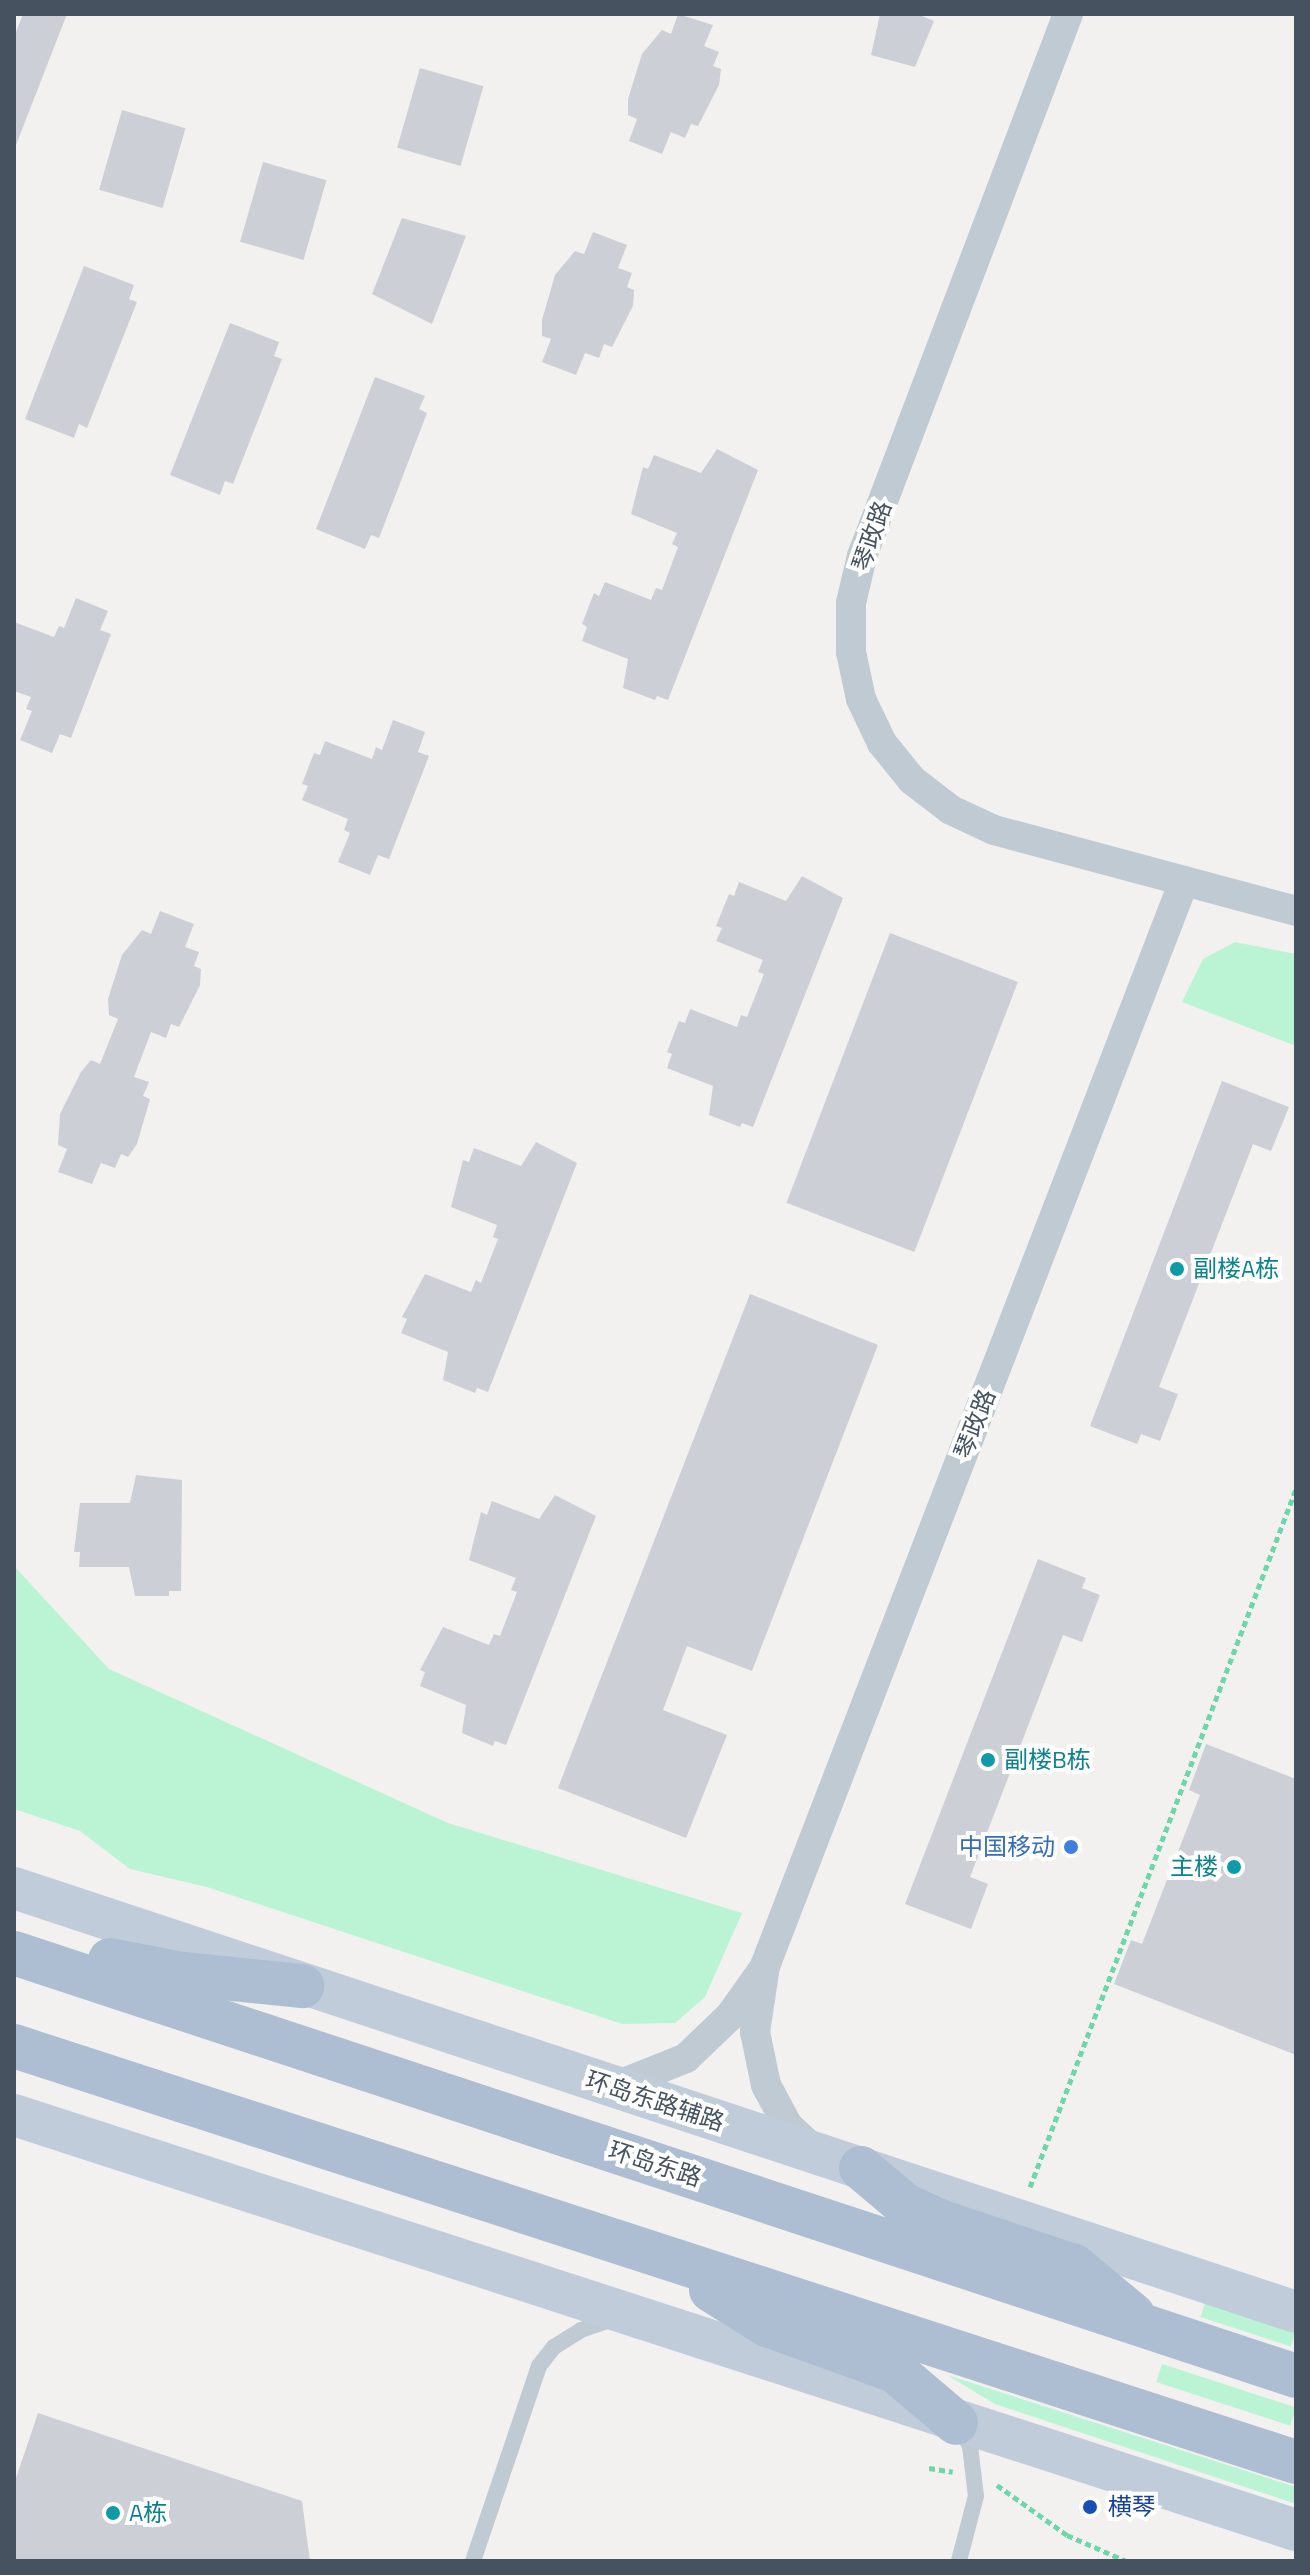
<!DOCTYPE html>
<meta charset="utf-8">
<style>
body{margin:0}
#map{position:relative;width:1310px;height:2575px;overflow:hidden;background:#f3f0f0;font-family:"Titillium Web","Noto Sans SC",sans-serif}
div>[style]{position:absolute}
.green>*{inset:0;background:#baf4d4;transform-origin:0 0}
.building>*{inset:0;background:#cccfd6;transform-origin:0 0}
.path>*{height:5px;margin-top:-2.5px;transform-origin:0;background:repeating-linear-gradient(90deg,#6ed7a9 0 6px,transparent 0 10px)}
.service>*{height:16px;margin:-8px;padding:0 8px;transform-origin:8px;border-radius:8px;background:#bfcad3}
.minor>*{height:30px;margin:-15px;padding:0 15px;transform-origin:15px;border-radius:15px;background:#bfcad3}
.secondary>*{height:42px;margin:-21px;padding:0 21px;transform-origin:21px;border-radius:21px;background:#c1ccdb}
.primary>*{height:44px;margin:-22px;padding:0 22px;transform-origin:22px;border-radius:22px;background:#adbed2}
.dots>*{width:22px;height:22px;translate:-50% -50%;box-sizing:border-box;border:4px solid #fff;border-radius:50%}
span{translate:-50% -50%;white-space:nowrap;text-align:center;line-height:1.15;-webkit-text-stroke:8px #fff;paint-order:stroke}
.street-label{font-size:24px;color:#465260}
.culture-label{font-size:24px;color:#0d838f}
.left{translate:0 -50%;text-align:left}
.right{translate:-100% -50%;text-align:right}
.shop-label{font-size:24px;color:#366cbe}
.transit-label{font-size:24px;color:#164399}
.frame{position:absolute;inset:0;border:16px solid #465260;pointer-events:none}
</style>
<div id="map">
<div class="green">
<i style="clip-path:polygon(1235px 942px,1296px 954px,1296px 1046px,1182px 1002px,1203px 959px)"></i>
<i style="clip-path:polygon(14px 1566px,109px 1669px,448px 1823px,742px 1913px,705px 1997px,675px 2023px,622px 2024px,207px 1887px,130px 1869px,80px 1831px,14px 1809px)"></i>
<i style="left:1206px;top:2300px;width:95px;height:18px;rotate:18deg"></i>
<i style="left:1162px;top:2364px;width:141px;height:19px;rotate:18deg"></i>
<i style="clip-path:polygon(947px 2375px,1296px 2487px,1296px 2504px,995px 2404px)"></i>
</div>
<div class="building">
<i style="clip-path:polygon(23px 14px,67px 14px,16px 145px,14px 37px)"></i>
<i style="clip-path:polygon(678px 14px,713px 25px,704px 46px,719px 52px,713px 66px,721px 69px,719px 85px,698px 126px,691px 124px,685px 138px,671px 132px,662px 154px,629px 141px,637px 119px,628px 115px,628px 99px,642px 54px,662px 30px,671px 34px)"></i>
<i style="clip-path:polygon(880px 14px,917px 14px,934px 21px,915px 67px,871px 55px)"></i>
<i style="left:420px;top:68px;width:66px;height:83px;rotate:16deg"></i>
<i style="left:122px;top:110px;width:66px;height:83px;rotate:16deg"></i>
<i style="left:263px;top:162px;width:66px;height:83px;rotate:16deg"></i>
<i style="clip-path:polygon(402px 218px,466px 236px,432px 324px,372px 294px)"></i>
<i style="clip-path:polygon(593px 232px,627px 245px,618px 268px,632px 273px,627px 287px,634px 290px,633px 306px,612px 347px,604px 344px,599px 358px,585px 353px,576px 375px,542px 362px,551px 339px,542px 336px,542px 320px,555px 275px,575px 251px,584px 254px)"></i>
<i style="clip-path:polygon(84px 266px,134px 285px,129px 299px,137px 302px,87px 428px,79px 424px,74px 438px,25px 419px)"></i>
<i style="clip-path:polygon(230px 323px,279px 342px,274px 356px,282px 359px,233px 484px,225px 481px,220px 495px,170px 475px)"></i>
<i style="clip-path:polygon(375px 377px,425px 396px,419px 409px,427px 413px,379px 538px,371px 535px,365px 549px,316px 529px)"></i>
<i style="clip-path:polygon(717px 449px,758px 470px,668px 700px,657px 696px,655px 700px,623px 688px,628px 659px,582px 641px,587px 627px,582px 624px,594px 593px,599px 596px,605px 582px,651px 600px,656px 588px,662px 590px,678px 547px,672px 544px,677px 533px,631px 514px,643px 467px,648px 469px,654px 455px,701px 473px)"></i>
<i style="clip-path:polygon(76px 598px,108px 611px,100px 630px,111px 634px,71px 738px,60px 734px,52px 753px,20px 740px,32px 711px,26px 709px,31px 697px,14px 691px,14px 622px,54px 637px,59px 626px,64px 628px)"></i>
<i style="clip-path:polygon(393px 720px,425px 732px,418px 752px,429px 756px,389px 859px,378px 855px,370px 875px,338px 862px,350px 833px,344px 830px,348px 819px,302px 800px,308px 786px,302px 784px,314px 753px,320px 755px,325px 741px,372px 759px,376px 747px,382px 750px)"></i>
<i style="clip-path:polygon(802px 876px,843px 898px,753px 1127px,742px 1123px,740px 1127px,709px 1115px,713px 1086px,667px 1068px,672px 1054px,667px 1052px,679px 1021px,685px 1023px,690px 1009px,737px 1027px,741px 1015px,747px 1017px,764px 974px,758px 972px,763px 960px,716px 941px,722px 928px,716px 926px,729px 894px,734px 896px,739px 882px,786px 901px)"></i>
<i style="clip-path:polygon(160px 911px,194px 924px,185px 947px,199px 952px,194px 966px,201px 969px,200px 985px,179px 1027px,171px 1024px,166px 1038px,151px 1032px,134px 1077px,149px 1082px,143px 1096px,150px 1099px,137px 1144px,128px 1157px,121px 1154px,115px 1168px,101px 1163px,92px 1184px,58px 1172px,67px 1149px,58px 1145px,60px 1114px,81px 1072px,91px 1060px,100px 1064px,118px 1019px,109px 1015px,108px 999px,122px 955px,142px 930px,151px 934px)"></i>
<i style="left:890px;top:933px;width:137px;height:289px;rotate:21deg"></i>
<i style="clip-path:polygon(1222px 1081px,1289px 1107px,1271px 1151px,1253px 1144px,1159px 1387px,1178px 1394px,1160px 1441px,1141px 1434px,1137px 1444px,1090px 1426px)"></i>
<i style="clip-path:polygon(536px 1142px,577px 1163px,488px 1392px,477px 1388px,475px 1393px,443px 1380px,448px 1352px,401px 1333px,407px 1319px,402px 1317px,425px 1274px,471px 1292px,476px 1280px,481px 1283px,498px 1239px,493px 1237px,497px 1225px,451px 1207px,463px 1160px,469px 1162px,474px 1148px,521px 1166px)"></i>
<i style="clip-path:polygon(750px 1294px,878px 1345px,752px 1671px,687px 1646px,663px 1710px,727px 1735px,686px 1838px,558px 1788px)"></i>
<i style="clip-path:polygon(136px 1475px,182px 1480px,181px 1591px,169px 1591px,169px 1596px,135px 1596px,129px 1567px,79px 1567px,80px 1552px,74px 1552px,80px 1503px,130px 1503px)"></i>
<i style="clip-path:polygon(555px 1495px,596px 1516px,506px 1745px,495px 1741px,493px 1746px,462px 1733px,466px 1705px,420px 1686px,425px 1672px,420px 1670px,443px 1627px,489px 1645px,494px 1634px,500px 1636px,517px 1592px,511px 1590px,516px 1578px,469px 1560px,481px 1512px,487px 1515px,492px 1501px,539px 1519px)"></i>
<i style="clip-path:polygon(1038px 1559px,1086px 1578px,1082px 1588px,1100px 1595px,1082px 1642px,1063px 1635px,970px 1877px,988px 1884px,971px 1929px,905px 1904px)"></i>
<i style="clip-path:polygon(1206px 1744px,1296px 1779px,1296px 2055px,1114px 1984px,1131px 1940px,1142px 1944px,1200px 1795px,1189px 1790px)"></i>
<i style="clip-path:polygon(38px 2413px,302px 2501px,310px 2561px,14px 2561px,14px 2484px)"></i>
</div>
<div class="path">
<i style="left:1030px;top:2187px;width:747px;rotate:-69.14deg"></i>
<i style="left:929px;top:2468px;width:24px;rotate:9deg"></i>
<i style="left:997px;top:2485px;width:86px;rotate:35.5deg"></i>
<i style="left:1067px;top:2535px;width:64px;rotate:23.8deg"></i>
</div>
<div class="service">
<i style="left:959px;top:2427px;width:22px;rotate:60deg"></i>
<i style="left:970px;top:2446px;width:50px;rotate:83.2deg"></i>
<i style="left:976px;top:2496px;width:67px;rotate:104.7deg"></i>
<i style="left:473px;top:2561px;width:206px;rotate:-71.3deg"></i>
<i style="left:539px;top:2366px;width:24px;rotate:-52deg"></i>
<i style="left:554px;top:2347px;width:32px;rotate:-32deg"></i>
<i style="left:581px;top:2330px;width:36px;rotate:-19deg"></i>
</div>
<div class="minor">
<i style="left:1068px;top:14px;width:580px;rotate:110.81deg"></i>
<i style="left:862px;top:556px;width:48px;rotate:103.2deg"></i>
<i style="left:851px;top:603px;width:49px;rotate:90deg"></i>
<i style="left:851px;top:652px;width:48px;rotate:78deg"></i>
<i style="left:861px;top:699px;width:49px;rotate:64.5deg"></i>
<i style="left:882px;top:743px;width:48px;rotate:51deg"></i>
<i style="left:912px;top:780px;width:49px;rotate:37.6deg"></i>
<i style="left:951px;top:810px;width:47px;rotate:24.9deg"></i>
<i style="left:994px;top:830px;width:313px;rotate:15deg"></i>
<i style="left:614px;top:2087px;width:78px;rotate:-21.9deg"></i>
<i style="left:686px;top:2058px;width:61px;rotate:-43.7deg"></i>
<i style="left:730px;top:2016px;width:55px;rotate:-54.6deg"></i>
<i style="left:814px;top:2150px;width:35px;rotate:-137deg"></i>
<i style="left:788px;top:2126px;width:47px;rotate:-118.2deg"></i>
<i style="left:766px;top:2085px;width:54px;rotate:-101.7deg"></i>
<i style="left:755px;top:2032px;width:67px;rotate:-81.4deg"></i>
<i style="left:765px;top:1966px;width:1163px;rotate:-68.88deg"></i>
</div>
<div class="secondary">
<i style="left:14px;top:1888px;width:1350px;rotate:18.3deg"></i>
<i style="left:14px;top:2115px;width:1347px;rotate:17.94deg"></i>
</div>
<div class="primary">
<i style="left:14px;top:1953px;width:1350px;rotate:18.26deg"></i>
<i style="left:110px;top:1960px;width:74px;rotate:10.9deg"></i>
<i style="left:183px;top:1974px;width:120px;rotate:5.8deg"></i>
<i style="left:14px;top:2046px;width:1348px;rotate:17.98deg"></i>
<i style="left:861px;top:2168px;width:57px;rotate:40.1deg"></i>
<i style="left:905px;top:2205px;width:38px;rotate:25deg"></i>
<i style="left:939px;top:2221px;width:142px;rotate:18.4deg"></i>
<i style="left:1074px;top:2266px;width:77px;rotate:39.7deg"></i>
<i style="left:711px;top:2290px;width:66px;rotate:32deg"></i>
<i style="left:767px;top:2325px;width:136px;rotate:19.8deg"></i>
<i style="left:895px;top:2371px;width:80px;rotate:40.4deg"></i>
</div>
<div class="dots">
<i style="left:1177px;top:1269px;background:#0f9aa8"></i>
<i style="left:988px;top:1760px;background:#0f9aa8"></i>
<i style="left:1071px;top:1847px;background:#3f7fe0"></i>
<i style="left:1234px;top:1867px;background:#0f9aa8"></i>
<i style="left:1090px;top:2507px;background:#1a4fb4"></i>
<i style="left:113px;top:2513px;background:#0f9aa8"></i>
</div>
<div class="street-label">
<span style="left:872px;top:536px;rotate:-71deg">琴政路</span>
<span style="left:975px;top:1424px;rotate:-69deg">琴政路</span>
<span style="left:655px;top:2101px;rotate:18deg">环岛东路辅路</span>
<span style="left:655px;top:2164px;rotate:18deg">环岛东路</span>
</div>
<div class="culture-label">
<span class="left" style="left:1193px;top:1269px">副楼A栋</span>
<span class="left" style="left:1004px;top:1760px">副楼B栋</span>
<span class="right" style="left:1218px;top:1867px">主楼</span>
<span class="left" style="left:129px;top:2513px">A栋</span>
</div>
<div class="shop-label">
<span class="right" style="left:1055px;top:1847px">中国移动</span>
</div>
<div class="transit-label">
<span class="left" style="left:1108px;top:2507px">横琴</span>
</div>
<div class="frame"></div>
</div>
